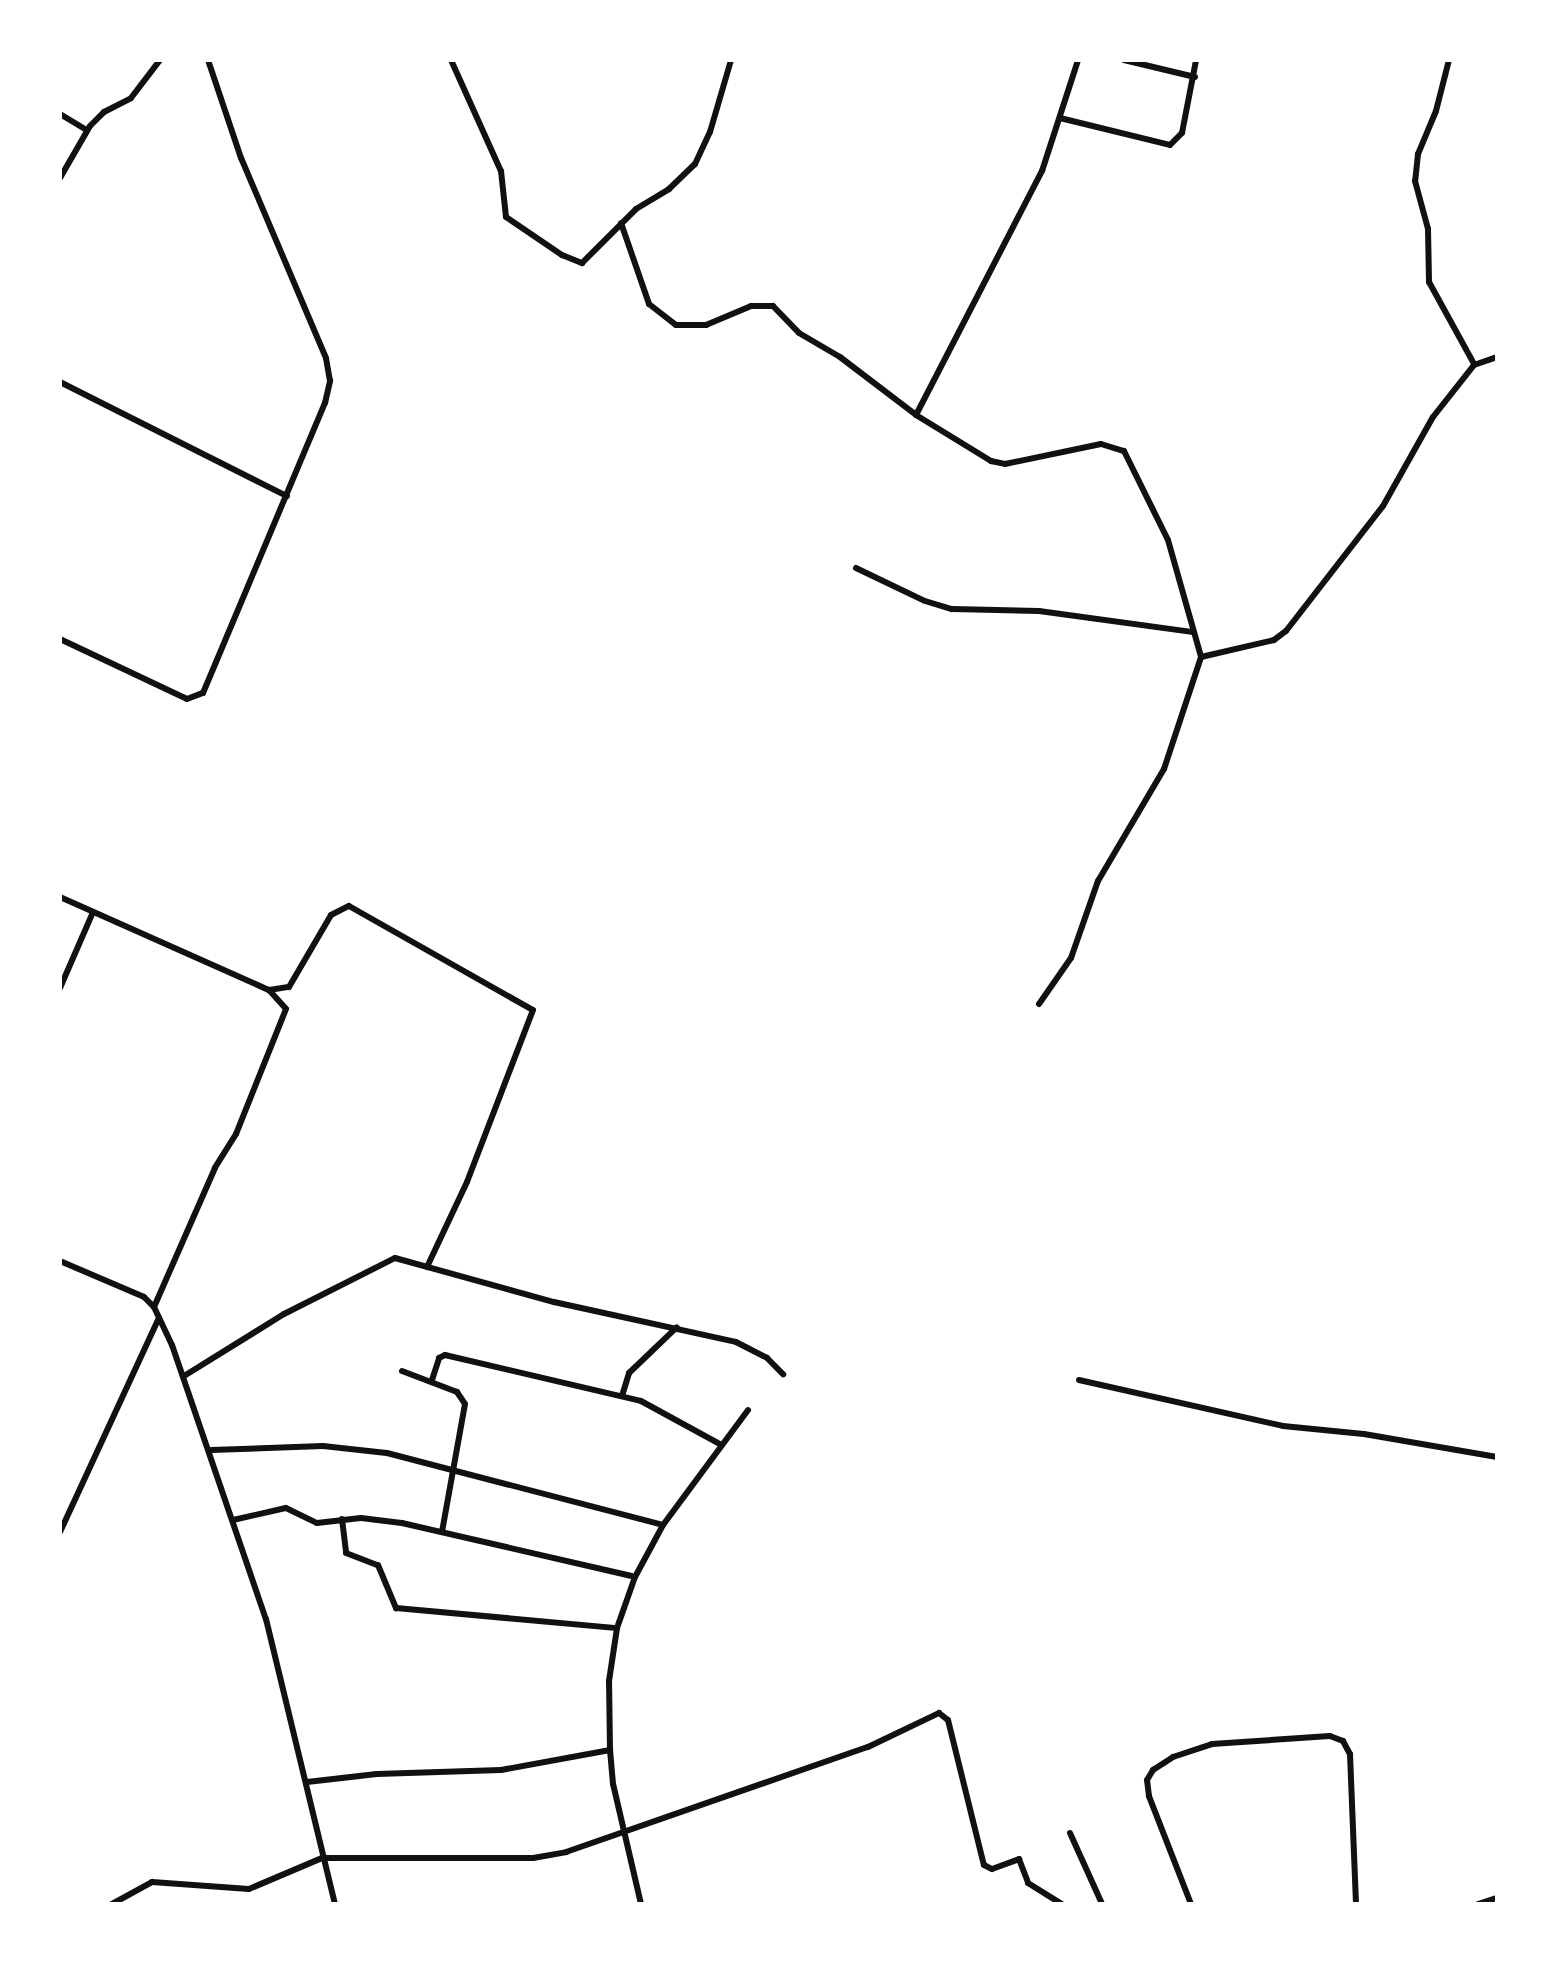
<!DOCTYPE html>
<style>
body{margin:0}
#map{position:relative;width:1557px;height:1964px;overflow:hidden;background:#fff;font-family:Barlow,sans-serif}
div>[style]{position:absolute}
.minor>*{height:6px;margin:-3px;padding:0 3px;transform-origin:3px;border-radius:3px;background:#111}
span{translate:-50% -50%;white-space:nowrap;text-align:center;line-height:1.15;-webkit-text-stroke:10px #fff;paint-order:stroke}
.frame{position:absolute;inset:0;border:62px solid #fff;pointer-events:none}
</style>
<div id="map">
<div class="minor">
<i style="left:451px;top:60px;width:122px;rotate:65.8deg"></i>
<i style="left:501px;top:171px;width:46px;rotate:83.8deg"></i>
<i style="left:506px;top:217px;width:68px;rotate:34.2deg"></i>
<i style="left:562px;top:255px;width:22px;rotate:22deg"></i>
<i style="left:582px;top:263px;width:76px;rotate:-45deg"></i>
<i style="left:636px;top:209px;width:39px;rotate:-31deg"></i>
<i style="left:669px;top:189px;width:36px;rotate:-44deg"></i>
<i style="left:695px;top:164px;width:35px;rotate:-65deg"></i>
<i style="left:710px;top:132px;width:75px;rotate:-73.7deg"></i>
<i style="left:1124px;top:60px;width:73px;rotate:13.5deg"></i>
<i style="left:1449px;top:60px;width:53px;rotate:104.3deg"></i>
<i style="left:1436px;top:111px;width:47px;rotate:112.7deg"></i>
<i style="left:1418px;top:154px;width:27px;rotate:96deg"></i>
<i style="left:1415px;top:181px;width:50px;rotate:74.8deg"></i>
<i style="left:1428px;top:229px;width:53px;rotate:88.9deg"></i>
<i style="left:1429px;top:282px;width:94px;rotate:61.2deg"></i>
<i style="left:60px;top:114px;width:31px;rotate:31deg"></i>
<i style="left:1060px;top:118px;width:113px;rotate:13.8deg"></i>
<i style="left:1170px;top:145px;width:17px;rotate:-45deg"></i>
<i style="left:1182px;top:133px;width:74px;rotate:-79.1deg"></i>
<i style="left:60px;top:178px;width:60px;rotate:-60deg"></i>
<i style="left:90px;top:126px;width:20px;rotate:-45deg"></i>
<i style="left:104px;top:112px;width:30px;rotate:-27deg"></i>
<i style="left:131px;top:98px;width:48px;rotate:-52.7deg"></i>
<i style="left:621px;top:223px;width:86px;rotate:70.9deg"></i>
<i style="left:649px;top:304px;width:34px;rotate:38deg"></i>
<i style="left:676px;top:325px;width:30px"></i>
<i style="left:706px;top:325px;width:49px;rotate:-22.9deg"></i>
<i style="left:751px;top:306px;width:22px"></i>
<i style="left:773px;top:306px;width:37px;rotate:46deg"></i>
<i style="left:799px;top:333px;width:48px;rotate:30.3deg"></i>
<i style="left:840px;top:357px;width:96px;rotate:37.3deg"></i>
<i style="left:916px;top:415px;width:88px;rotate:31.5deg"></i>
<i style="left:991px;top:461px;width:14px;rotate:12deg"></i>
<i style="left:1005px;top:464px;width:98px;rotate:-11.8deg"></i>
<i style="left:1101px;top:444px;width:24px;rotate:17deg"></i>
<i style="left:1124px;top:451px;width:99px;rotate:63.7deg"></i>
<i style="left:1168px;top:540px;width:122px;rotate:74.2deg"></i>
<i style="left:60px;top:382px;width:254px;rotate:26.7deg"></i>
<i style="left:916px;top:415px;width:275px;rotate:-62.7deg"></i>
<i style="left:1042px;top:171px;width:117px;rotate:-72deg"></i>
<i style="left:856px;top:568px;width:76px;rotate:25.6deg"></i>
<i style="left:925px;top:601px;width:28px;rotate:17deg"></i>
<i style="left:952px;top:609px;width:87px;rotate:1.3deg"></i>
<i style="left:1039px;top:611px;width:154px;rotate:7.8deg"></i>
<i style="left:60px;top:639px;width:140px;rotate:25.3deg"></i>
<i style="left:187px;top:699px;width:17px;rotate:-21deg"></i>
<i style="left:203px;top:693px;width:315px;rotate:-67.2deg"></i>
<i style="left:325px;top:403px;width:23px;rotate:-77deg"></i>
<i style="left:330px;top:381px;width:23px;rotate:-100deg"></i>
<i style="left:326px;top:358px;width:217px;rotate:-113deg"></i>
<i style="left:241px;top:158px;width:103px;rotate:-108.6deg"></i>
<i style="left:60px;top:897px;width:229px;rotate:24deg"></i>
<i style="left:269px;top:990px;width:25px;rotate:48deg"></i>
<i style="left:286px;top:1009px;width:135px;rotate:111.8deg"></i>
<i style="left:236px;top:1134px;width:40px;rotate:122deg"></i>
<i style="left:215px;top:1168px;width:152px;rotate:113.7deg"></i>
<i style="left:60px;top:988px;width:83px;rotate:-66.5deg"></i>
<i style="left:269px;top:990px;width:20px;rotate:-9deg"></i>
<i style="left:289px;top:987px;width:83px;rotate:-59.7deg"></i>
<i style="left:331px;top:915px;width:20px;rotate:-27deg"></i>
<i style="left:349px;top:906px;width:211px;rotate:29.5deg"></i>
<i style="left:533px;top:1010px;width:184px;rotate:111deg"></i>
<i style="left:467px;top:1182px;width:94px;rotate:115.2deg"></i>
<i style="left:1039px;top:1004px;width:56px;rotate:-55.2deg"></i>
<i style="left:1071px;top:958px;width:82px;rotate:-70.7deg"></i>
<i style="left:1098px;top:881px;width:130px;rotate:-59.5deg"></i>
<i style="left:1164px;top:769px;width:118px;rotate:-71.7deg"></i>
<i style="left:1201px;top:657px;width:75px;rotate:-13.1deg"></i>
<i style="left:1274px;top:640px;width:15px;rotate:-37deg"></i>
<i style="left:1286px;top:631px;width:158px;rotate:-52.2deg"></i>
<i style="left:1383px;top:506px;width:102px;rotate:-60.7deg"></i>
<i style="left:1433px;top:417px;width:66px;rotate:-51.7deg"></i>
<i style="left:1474px;top:365px;width:24px;rotate:-19deg"></i>
<i style="left:60px;top:1261px;width:91px;rotate:23.2deg"></i>
<i style="left:144px;top:1297px;width:14px;rotate:45deg"></i>
<i style="left:154px;top:1307px;width:42px;rotate:64.7deg"></i>
<i style="left:172px;top:1345px;width:290px;rotate:71.1deg"></i>
<i style="left:266px;top:1619px;width:293px;rotate:76.4deg"></i>
<i style="left:402px;top:1371px;width:59px;rotate:20.9deg"></i>
<i style="left:457px;top:1392px;width:14px;rotate:56deg"></i>
<i style="left:465px;top:1404px;width:130px;rotate:100.2deg"></i>
<i style="left:184px;top:1376px;width:118px;rotate:-31.8deg"></i>
<i style="left:284px;top:1314px;width:124px;rotate:-26.8deg"></i>
<i style="left:395px;top:1258px;width:165px;rotate:15.5deg"></i>
<i style="left:554px;top:1302px;width:186px;rotate:12.4deg"></i>
<i style="left:736px;top:1342px;width:35px;rotate:27deg"></i>
<i style="left:767px;top:1358px;width:23px;rotate:45deg"></i>
<i style="left:432px;top:1380px;width:23px;rotate:-72deg"></i>
<i style="left:439px;top:1358px;width:7px;rotate:-27deg"></i>
<i style="left:445px;top:1355px;width:201px;rotate:13.2deg"></i>
<i style="left:641px;top:1401px;width:90px;rotate:28.6deg"></i>
<i style="left:1079px;top:1380px;width:209px;rotate:12.7deg"></i>
<i style="left:1283px;top:1426px;width:81px;rotate:5.6deg"></i>
<i style="left:1364px;top:1434px;width:135px;rotate:9.8deg"></i>
<i style="left:622px;top:1396px;width:24px;rotate:-73deg"></i>
<i style="left:629px;top:1373px;width:66px;rotate:-43.8deg"></i>
<i style="left:211px;top:1450px;width:112px;rotate:-2deg"></i>
<i style="left:323px;top:1446px;width:64px;rotate:6.2deg"></i>
<i style="left:387px;top:1453px;width:285px;rotate:14.6deg"></i>
<i style="left:342px;top:1519px;width:34px;rotate:83deg"></i>
<i style="left:346px;top:1553px;width:34px;rotate:21deg"></i>
<i style="left:378px;top:1565px;width:47px;rotate:67.3deg"></i>
<i style="left:396px;top:1608px;width:222px;rotate:5.2deg"></i>
<i style="left:233px;top:1520px;width:54px;rotate:-12.8deg"></i>
<i style="left:286px;top:1508px;width:34px;rotate:26deg"></i>
<i style="left:317px;top:1523px;width:44px;rotate:-6.5deg"></i>
<i style="left:361px;top:1518px;width:41px;rotate:7deg"></i>
<i style="left:402px;top:1523px;width:239px;rotate:13deg"></i>
<i style="left:60px;top:1532px;width:236px;rotate:-65.2deg"></i>
<i style="left:307px;top:1782px;width:70px;rotate:-6.5deg"></i>
<i style="left:377px;top:1774px;width:124px;rotate:-1.8deg"></i>
<i style="left:501px;top:1770px;width:111px;rotate:-10.4deg"></i>
<i style="left:1070px;top:1833px;width:78px;rotate:65.7deg"></i>
<i style="left:112px;top:1904px;width:46px;rotate:-28.8deg"></i>
<i style="left:152px;top:1882px;width:97px;rotate:4.1deg"></i>
<i style="left:249px;top:1889px;width:79px;rotate:-23deg"></i>
<i style="left:322px;top:1858px;width:211px"></i>
<i style="left:533px;top:1858px;width:34px;rotate:-10deg"></i>
<i style="left:566px;top:1852px;width:320px;rotate:-19.2deg"></i>
<i style="left:868px;top:1747px;width:79px;rotate:-25.6deg"></i>
<i style="left:939px;top:1713px;width:11px;rotate:38deg"></i>
<i style="left:948px;top:1720px;width:149px;rotate:76.1deg"></i>
<i style="left:984px;top:1865px;width:9px;rotate:27deg"></i>
<i style="left:992px;top:1869px;width:29px;rotate:-20deg"></i>
<i style="left:1019px;top:1859px;width:26px;rotate:69deg"></i>
<i style="left:1028px;top:1883px;width:39px;rotate:32deg"></i>
<i style="left:641px;top:1904px;width:123px;rotate:-103.1deg"></i>
<i style="left:613px;top:1784px;width:34px;rotate:-95deg"></i>
<i style="left:610px;top:1750px;width:69px;rotate:-90.8deg"></i>
<i style="left:609px;top:1681px;width:54px;rotate:-81.4deg"></i>
<i style="left:617px;top:1628px;width:54px;rotate:-70.6deg"></i>
<i style="left:635px;top:1577px;width:59px;rotate:-61.7deg"></i>
<i style="left:663px;top:1525px;width:143px;rotate:-53.5deg"></i>
<i style="left:1191px;top:1904px;width:116px;rotate:-111.3deg"></i>
<i style="left:1149px;top:1796px;width:16px;rotate:-97deg"></i>
<i style="left:1147px;top:1780px;width:12px;rotate:-59deg"></i>
<i style="left:1153px;top:1770px;width:24px;rotate:-33deg"></i>
<i style="left:1173px;top:1757px;width:41px;rotate:-18.4deg"></i>
<i style="left:1212px;top:1744px;width:118px;rotate:-3.9deg"></i>
<i style="left:1330px;top:1736px;width:14px;rotate:21deg"></i>
<i style="left:1343px;top:1741px;width:15px;rotate:62deg"></i>
<i style="left:1350px;top:1754px;width:150px;rotate:87.7deg"></i>
<i style="left:1478px;top:1904px;width:20px;rotate:-18deg"></i>
</div>
<div class="frame"></div>
</div>
